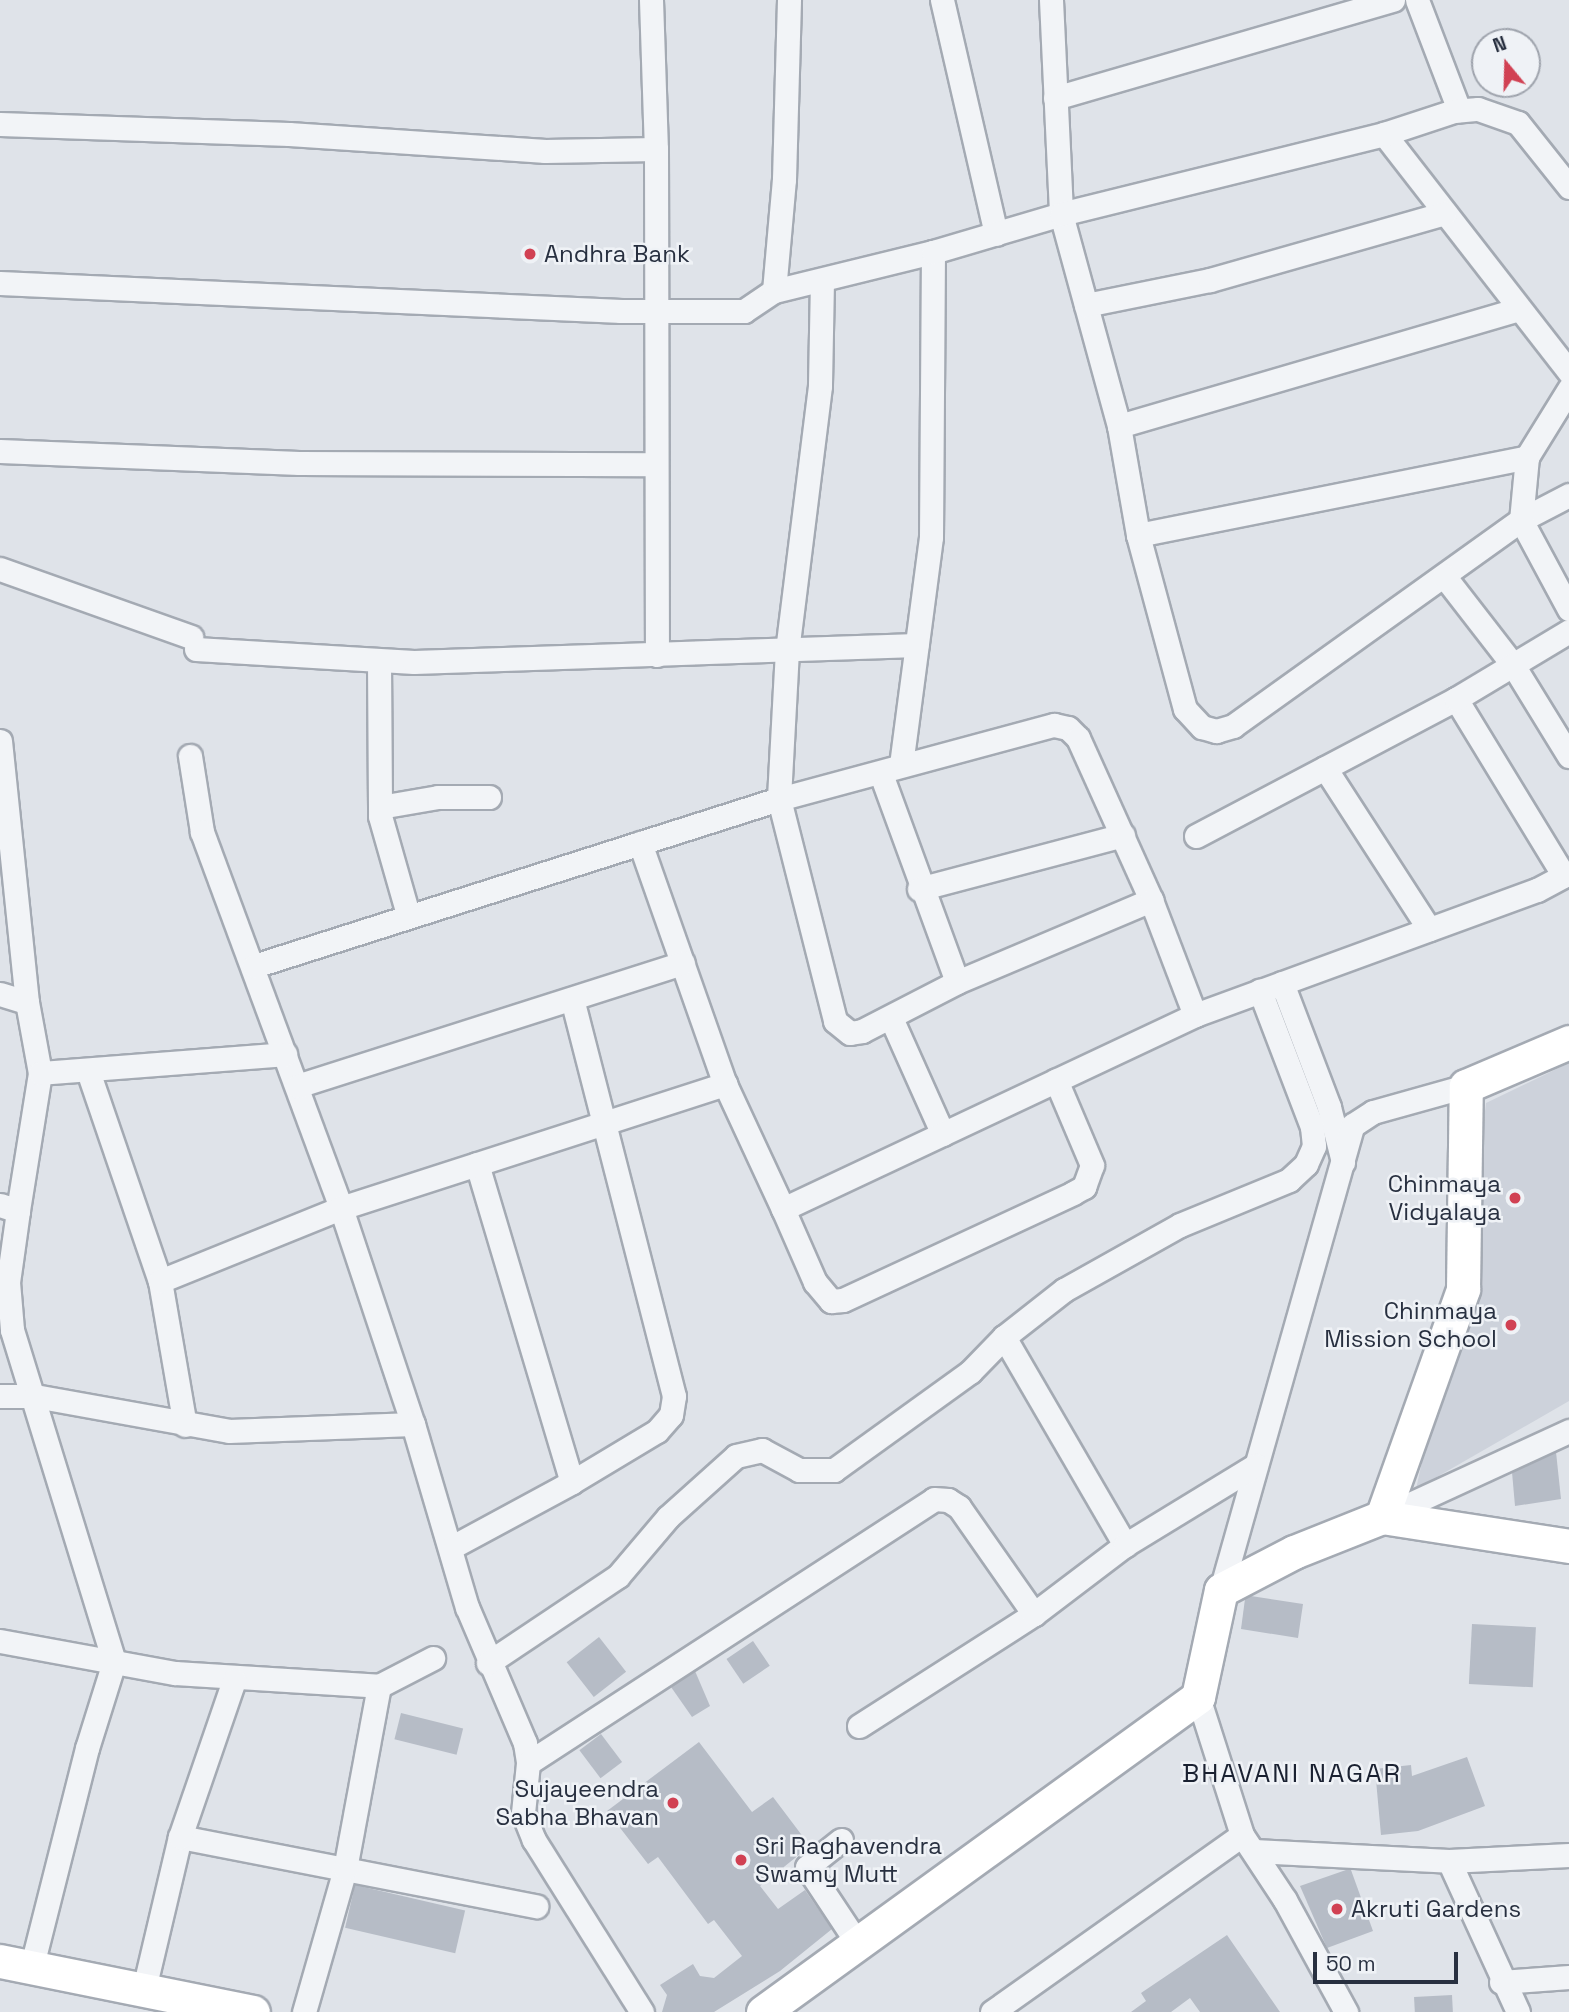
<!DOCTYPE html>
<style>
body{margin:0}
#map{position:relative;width:1569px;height:2012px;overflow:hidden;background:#dfe3e9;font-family:"Space Grotesk",sans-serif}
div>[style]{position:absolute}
.built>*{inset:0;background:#cdd2db}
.building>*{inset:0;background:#b6bcc6;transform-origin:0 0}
.roads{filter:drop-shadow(2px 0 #a4aab3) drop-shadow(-2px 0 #a4aab3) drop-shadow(0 2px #a4aab3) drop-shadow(0 -2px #a4aab3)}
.street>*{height:23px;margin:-11.5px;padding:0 11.5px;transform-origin:11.5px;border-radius:11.5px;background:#f2f4f7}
.secondary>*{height:33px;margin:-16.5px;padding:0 16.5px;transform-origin:16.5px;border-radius:16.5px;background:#fff}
.dots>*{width:19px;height:19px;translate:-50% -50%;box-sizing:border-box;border:4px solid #eff2f6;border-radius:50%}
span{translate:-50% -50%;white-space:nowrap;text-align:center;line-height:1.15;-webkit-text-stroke:5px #eff2f6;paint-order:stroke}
.poi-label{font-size:24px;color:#283040}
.left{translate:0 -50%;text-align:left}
.right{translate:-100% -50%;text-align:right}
.neighbourhood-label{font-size:26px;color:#1a2131;letter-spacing:2px}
.north{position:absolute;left:1471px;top:28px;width:70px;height:70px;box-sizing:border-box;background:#eff2f6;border:2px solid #9fa4ad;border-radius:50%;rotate:341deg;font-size:19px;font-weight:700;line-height:28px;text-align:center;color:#283040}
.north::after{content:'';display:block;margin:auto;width:24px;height:32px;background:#d14153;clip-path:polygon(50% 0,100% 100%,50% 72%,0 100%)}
.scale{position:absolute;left:1313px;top:1952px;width:145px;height:32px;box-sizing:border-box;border:4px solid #283040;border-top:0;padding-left:9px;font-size:21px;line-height:24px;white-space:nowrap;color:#283040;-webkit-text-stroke:5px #eff2f6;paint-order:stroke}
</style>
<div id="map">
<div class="built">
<i style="clip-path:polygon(1569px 1063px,1569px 1401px,1416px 1489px,1469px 1249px,1486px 1103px)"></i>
</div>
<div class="building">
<i style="clip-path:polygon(1556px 1452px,1561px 1499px,1515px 1506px,1512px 1472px)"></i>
<i style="clip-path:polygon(1251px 1596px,1303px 1604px,1298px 1638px,1241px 1629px,1245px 1599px)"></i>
<i style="left:1472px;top:1624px;width:64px;height:60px;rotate:3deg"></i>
<i style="left:599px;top:1637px;width:44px;height:41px;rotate:52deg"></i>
<i style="left:753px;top:1641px;width:30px;height:32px;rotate:56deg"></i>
<i style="clip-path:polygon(695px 1671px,710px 1706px,692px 1717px,671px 1687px)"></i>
<i style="left:401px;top:1713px;width:64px;height:27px;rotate:14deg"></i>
<i style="left:601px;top:1734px;width:35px;height:27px;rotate:53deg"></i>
<i style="clip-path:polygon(699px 1742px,752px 1812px,773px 1797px,810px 1846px,760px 1886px,778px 1909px,805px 1890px,832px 1929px,780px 1971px,714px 2012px,662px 2012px,667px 1995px,660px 1985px,693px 1964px,700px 1976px,714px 1978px,742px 1956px,714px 1920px,708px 1924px,658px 1857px,648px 1864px,607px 1811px)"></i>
<i style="clip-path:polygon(1467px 1757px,1485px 1806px,1418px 1831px,1381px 1835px,1375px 1769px,1411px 1765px,1412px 1776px)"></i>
<i style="clip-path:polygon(1346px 1870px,1351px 1870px,1373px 1931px,1327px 1948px,1300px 1886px)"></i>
<i style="left:355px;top:1885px;width:113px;height:44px;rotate:13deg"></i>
<i style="clip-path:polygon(1227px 1935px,1280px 2012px,1200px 2012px,1190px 1998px,1171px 2012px,1131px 2012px,1146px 2001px,1141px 1993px)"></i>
<i style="left:1452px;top:1995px;width:17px;height:38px;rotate:87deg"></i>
</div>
<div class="roads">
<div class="street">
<i style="left:651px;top:0;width:149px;rotate:88.1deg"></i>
<i style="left:656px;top:149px;width:506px;rotate:89.89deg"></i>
<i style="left:942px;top:0;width:240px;rotate:77deg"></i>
<i style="left:1051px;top:0;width:214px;rotate:87.3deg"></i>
<i style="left:1061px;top:214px;width:220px;rotate:74.7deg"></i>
<i style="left:1119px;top:426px;width:111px;rotate:80.1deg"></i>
<i style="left:1138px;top:535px;width:180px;rotate:74.9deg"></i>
<i style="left:1185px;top:709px;width:25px;rotate:47deg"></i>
<i style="left:1202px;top:727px;width:15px;rotate:16deg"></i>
<i style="left:1216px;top:731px;width:18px;rotate:-16deg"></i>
<i style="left:1233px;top:726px;width:354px;rotate:-35.6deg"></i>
<i style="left:1521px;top:520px;width:54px;rotate:-27.5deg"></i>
<i style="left:1417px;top:0;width:118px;rotate:69.1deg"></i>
<i style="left:1055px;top:98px;width:352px;rotate:-16.2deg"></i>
<i style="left:0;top:124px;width:289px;rotate:2deg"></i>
<i style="left:289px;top:134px;width:257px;rotate:3.8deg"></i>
<i style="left:545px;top:151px;width:111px;rotate:-1deg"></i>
<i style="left:1384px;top:134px;width:301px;rotate:52.1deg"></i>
<i style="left:822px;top:280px;width:106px;rotate:91.1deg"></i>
<i style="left:820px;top:386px;width:266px;rotate:97.1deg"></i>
<i style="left:787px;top:650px;width:149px;rotate:93.1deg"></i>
<i style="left:779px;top:799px;width:229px;rotate:75.8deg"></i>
<i style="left:835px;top:1021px;width:19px;rotate:39deg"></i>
<i style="left:850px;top:1033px;width:12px;rotate:-9deg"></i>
<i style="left:862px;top:1031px;width:107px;rotate:-27.3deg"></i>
<i style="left:957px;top:982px;width:211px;rotate:-22.9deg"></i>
<i style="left:0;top:283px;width:622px;rotate:2.58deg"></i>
<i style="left:621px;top:311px;width:123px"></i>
<i style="left:744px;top:311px;width:36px;rotate:-34deg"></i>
<i style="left:774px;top:291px;width:164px;rotate:-13.8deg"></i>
<i style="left:774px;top:291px;width:112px;rotate:-84.9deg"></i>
<i style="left:784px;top:179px;width:179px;rotate:-88.4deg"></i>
<i style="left:1086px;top:305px;width:126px;rotate:-11.4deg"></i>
<i style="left:1210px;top:280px;width:244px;rotate:-15.9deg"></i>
<i style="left:1569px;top:389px;width:80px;rotate:121.7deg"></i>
<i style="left:1527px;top:457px;width:63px;rotate:95.4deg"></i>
<i style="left:1521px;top:520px;width:101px;rotate:61.7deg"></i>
<i style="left:1119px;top:426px;width:416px;rotate:-16.3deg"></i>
<i style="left:0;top:451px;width:299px;rotate:2.3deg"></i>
<i style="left:299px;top:463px;width:355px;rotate:0.2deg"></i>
<i style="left:1138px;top:535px;width:397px;rotate:-11.3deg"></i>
<i style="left:0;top:569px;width:203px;rotate:19.6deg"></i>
<i style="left:1444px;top:576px;width:113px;rotate:52.2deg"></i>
<i style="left:1513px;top:665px;width:107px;rotate:58.4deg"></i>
<i style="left:196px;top:649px;width:218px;rotate:3.4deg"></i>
<i style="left:414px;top:662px;width:503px;rotate:-1.94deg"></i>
<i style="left:379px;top:662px;width:154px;rotate:89.6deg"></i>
<i style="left:380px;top:816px;width:102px;rotate:74.1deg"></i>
<i style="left:1456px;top:699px;width:207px;rotate:58.6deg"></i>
<i style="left:0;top:741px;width:262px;rotate:84.1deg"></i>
<i style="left:190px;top:756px;width:77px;rotate:81deg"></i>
<i style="left:202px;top:832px;width:401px;rotate:69.7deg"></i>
<i style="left:341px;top:1208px;width:228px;rotate:71.6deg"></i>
<i style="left:413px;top:1424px;width:191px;rotate:73.6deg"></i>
<i style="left:467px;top:1607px;width:148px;rotate:66.9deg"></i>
<i style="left:525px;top:1743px;width:20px;rotate:81deg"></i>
<i style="left:528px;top:1763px;width:50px;rotate:95.7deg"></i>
<i style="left:523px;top:1813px;width:29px;rotate:68deg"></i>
<i style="left:534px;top:1840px;width:203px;rotate:57.9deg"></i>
<i style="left:901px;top:765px;width:230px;rotate:-82.5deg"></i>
<i style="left:931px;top:537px;width:285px;rotate:-89.6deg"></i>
<i style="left:933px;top:252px;width:134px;rotate:-16.5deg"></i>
<i style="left:1061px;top:214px;width:333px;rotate:-13.9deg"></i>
<i style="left:1384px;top:134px;width:74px;rotate:-18.2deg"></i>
<i style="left:1454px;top:111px;width:24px;rotate:-5deg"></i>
<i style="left:1478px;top:109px;width:42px;rotate:19.3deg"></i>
<i style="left:1518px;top:123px;width:82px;rotate:51.4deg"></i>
<i style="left:1325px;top:768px;width:192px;rotate:57.1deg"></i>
<i style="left:881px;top:774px;width:221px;rotate:69.9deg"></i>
<i style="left:380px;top:807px;width:59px;rotate:-9.8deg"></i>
<i style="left:438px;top:797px;width:51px"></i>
<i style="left:1196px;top:836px;width:294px;rotate:-27.8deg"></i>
<i style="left:1456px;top:699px;width:132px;rotate:-31deg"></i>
<i style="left:640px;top:843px;width:256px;rotate:70.6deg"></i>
<i style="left:919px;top:889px;width:211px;rotate:-14.8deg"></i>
<i style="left:254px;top:966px;width:551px;rotate:-17.65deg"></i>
<i style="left:779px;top:799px;width:285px;rotate:-15.1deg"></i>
<i style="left:1054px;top:725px;width:14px;rotate:12deg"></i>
<i style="left:1068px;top:728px;width:14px;rotate:45deg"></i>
<i style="left:1078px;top:738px;width:178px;rotate:65.7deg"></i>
<i style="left:1151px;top:900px;width:123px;rotate:69.1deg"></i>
<i style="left:1282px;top:983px;width:133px;rotate:69.2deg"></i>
<i style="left:1329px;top:1107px;width:57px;rotate:75.7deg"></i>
<i style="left:0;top:994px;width:28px;rotate:17deg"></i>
<i style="left:27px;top:1002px;width:72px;rotate:79.6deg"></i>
<i style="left:40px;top:1073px;width:140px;rotate:99.1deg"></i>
<i style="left:891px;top:1018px;width:127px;rotate:65.9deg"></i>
<i style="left:88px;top:1071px;width:222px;rotate:71.1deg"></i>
<i style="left:160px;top:1281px;width:146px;rotate:80.2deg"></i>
<i style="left:40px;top:1073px;width:246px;rotate:-4.4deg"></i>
<i style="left:297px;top:1086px;width:405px;rotate:-17.7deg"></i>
<i style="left:477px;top:1164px;width:332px;rotate:73.4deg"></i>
<i style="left:0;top:1205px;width:19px;rotate:18deg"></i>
<i style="left:18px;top:1211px;width:72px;rotate:98deg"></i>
<i style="left:8px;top:1282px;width:48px;rotate:85.2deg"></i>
<i style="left:12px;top:1330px;width:347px;rotate:72.9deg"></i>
<i style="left:114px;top:1662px;width:90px;rotate:107.4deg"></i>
<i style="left:87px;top:1748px;width:225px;rotate:104.2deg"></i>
<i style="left:783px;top:1209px;width:80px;rotate:66.3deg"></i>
<i style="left:815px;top:1282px;width:25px;rotate:50deg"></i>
<i style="left:831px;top:1301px;width:12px;rotate:-5deg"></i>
<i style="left:843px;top:1300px;width:254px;rotate:-24.9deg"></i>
<i style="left:1073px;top:1193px;width:13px;rotate:-29deg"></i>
<i style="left:1084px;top:1187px;width:23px;rotate:-70deg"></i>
<i style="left:1092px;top:1165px;width:92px;rotate:-113deg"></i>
<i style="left:160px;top:1281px;width:195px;rotate:-22deg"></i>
<i style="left:341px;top:1208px;width:404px;rotate:-17.9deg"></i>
<i style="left:725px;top:1084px;width:138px;rotate:65.1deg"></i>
<i style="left:783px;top:1209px;width:455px;rotate:-25.2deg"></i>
<i style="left:1195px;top:1015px;width:364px;rotate:-20.1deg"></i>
<i style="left:1537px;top:890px;width:36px;rotate:-28deg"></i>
<i style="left:1004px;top:1337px;width:241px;rotate:59.8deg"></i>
<i style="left:0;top:1396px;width:35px"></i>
<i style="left:35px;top:1396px;width:197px;rotate:10.2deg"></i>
<i style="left:229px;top:1431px;width:184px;rotate:-2.2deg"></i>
<i style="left:1382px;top:1517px;width:206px;rotate:-24.7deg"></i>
<i style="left:452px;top:1547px;width:136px;rotate:-28.4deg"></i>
<i style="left:572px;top:1482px;width:99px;rotate:-31deg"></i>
<i style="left:657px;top:1431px;width:21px;rotate:-49deg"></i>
<i style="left:671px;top:1415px;width:19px;rotate:-81deg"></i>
<i style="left:674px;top:1396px;width:410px;rotate:-104.4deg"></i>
<i style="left:1221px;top:1590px;width:483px;rotate:-74.2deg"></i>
<i style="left:1353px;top:1125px;width:24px;rotate:-33deg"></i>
<i style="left:1373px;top:1112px;width:97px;rotate:-15.6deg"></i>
<i style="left:0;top:1641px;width:178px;rotate:10.4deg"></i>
<i style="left:175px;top:1673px;width:204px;rotate:3.6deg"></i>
<i style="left:379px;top:1686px;width:61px;rotate:-27.4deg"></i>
<i style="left:488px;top:1663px;width:156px;rotate:-33.8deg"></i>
<i style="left:618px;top:1576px;width:77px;rotate:-49.7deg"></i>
<i style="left:668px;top:1517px;width:91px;rotate:-41.9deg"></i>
<i style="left:736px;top:1456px;width:27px;rotate:-13deg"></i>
<i style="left:762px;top:1450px;width:42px;rotate:28.4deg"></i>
<i style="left:799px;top:1470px;width:35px"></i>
<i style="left:834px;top:1470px;width:168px;rotate:-35.8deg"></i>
<i style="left:970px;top:1372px;width:49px;rotate:-45.8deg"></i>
<i style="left:1004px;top:1337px;width:76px;rotate:-38.1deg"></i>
<i style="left:1064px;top:1290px;width:133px;rotate:-29.3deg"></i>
<i style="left:1180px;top:1225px;width:118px;rotate:-22.4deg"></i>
<i style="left:1289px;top:1180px;width:23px;rotate:-43deg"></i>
<i style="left:1306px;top:1164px;width:20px;rotate:-66deg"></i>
<i style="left:1314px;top:1146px;width:19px;rotate:-96deg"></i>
<i style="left:1312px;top:1127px;width:146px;rotate:-110.9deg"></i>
<i style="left:1198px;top:1697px;width:145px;rotate:72.3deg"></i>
<i style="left:1242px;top:1835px;width:78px;rotate:56.5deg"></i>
<i style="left:1285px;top:1900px;width:128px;rotate:61.4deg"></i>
<i style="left:859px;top:1726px;width:208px;rotate:-32.6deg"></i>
<i style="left:1034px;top:1614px;width:114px;rotate:-37.2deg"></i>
<i style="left:1125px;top:1545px;width:153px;rotate:-31.4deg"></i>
<i style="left:528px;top:1763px;width:484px;rotate:-33deg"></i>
<i style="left:934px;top:1499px;width:14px;rotate:4deg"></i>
<i style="left:948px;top:1500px;width:13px;rotate:32deg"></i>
<i style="left:959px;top:1507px;width:131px;rotate:55deg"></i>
<i style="left:180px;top:1837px;width:363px;rotate:11deg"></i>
<i style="left:841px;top:1840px;width:43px;rotate:141.5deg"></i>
<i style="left:807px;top:1867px;width:92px;rotate:56.5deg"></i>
<i style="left:1254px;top:1851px;width:195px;rotate:2.9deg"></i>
<i style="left:1449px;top:1861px;width:120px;rotate:-2.9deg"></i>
<i style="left:1449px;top:1861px;width:166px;rotate:65.4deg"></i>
<i style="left:1501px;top:1982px;width:68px;rotate:-4.2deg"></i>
<i style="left:144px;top:1989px;width:156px;rotate:-76.7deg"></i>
<i style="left:180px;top:1837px;width:166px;rotate:-71deg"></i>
<i style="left:304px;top:2012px;width:149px;rotate:-74deg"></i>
<i style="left:345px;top:1869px;width:186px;rotate:-79.5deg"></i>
<i style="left:992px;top:2012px;width:306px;rotate:-35.3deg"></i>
</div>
<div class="secondary">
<i style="left:1382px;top:1517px;width:242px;rotate:-70.4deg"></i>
<i style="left:1463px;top:1289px;width:203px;rotate:-89.2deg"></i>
<i style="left:1466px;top:1086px;width:112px;rotate:-23.1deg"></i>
<i style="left:0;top:1961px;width:258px;rotate:11.4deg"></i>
<i style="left:763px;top:2012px;width:537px;rotate:-35.91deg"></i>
<i style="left:1198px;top:1697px;width:109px;rotate:-77.9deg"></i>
<i style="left:1221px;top:1590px;width:82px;rotate:-27.5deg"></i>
<i style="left:1294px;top:1552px;width:95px;rotate:-21.7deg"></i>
<i style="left:1382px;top:1517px;width:189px;rotate:8.8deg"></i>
</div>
</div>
<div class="dots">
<i style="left:530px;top:254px;background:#d14153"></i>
<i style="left:1515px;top:1198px;background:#d14153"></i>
<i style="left:1511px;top:1325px;background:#d14153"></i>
<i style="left:673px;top:1803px;background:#d14153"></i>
<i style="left:741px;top:1860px;background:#d14153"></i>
<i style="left:1337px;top:1909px;background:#d14153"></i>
</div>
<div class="poi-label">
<span class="left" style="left:544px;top:254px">Andhra Bank</span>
<span class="right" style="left:1501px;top:1198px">Chinmaya<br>Vidyalaya</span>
<span class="right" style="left:1497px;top:1325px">Chinmaya<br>Mission School</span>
<span class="right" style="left:659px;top:1803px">Sujayeendra<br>Sabha Bhavan</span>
<span class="left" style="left:755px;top:1860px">Sri Raghavendra<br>Swamy Mutt</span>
<span class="left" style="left:1351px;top:1909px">Akruti Gardens</span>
</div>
<div class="neighbourhood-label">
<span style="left:1292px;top:1774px">BHAVANI NAGAR</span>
</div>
<div class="north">N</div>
<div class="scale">50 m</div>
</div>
